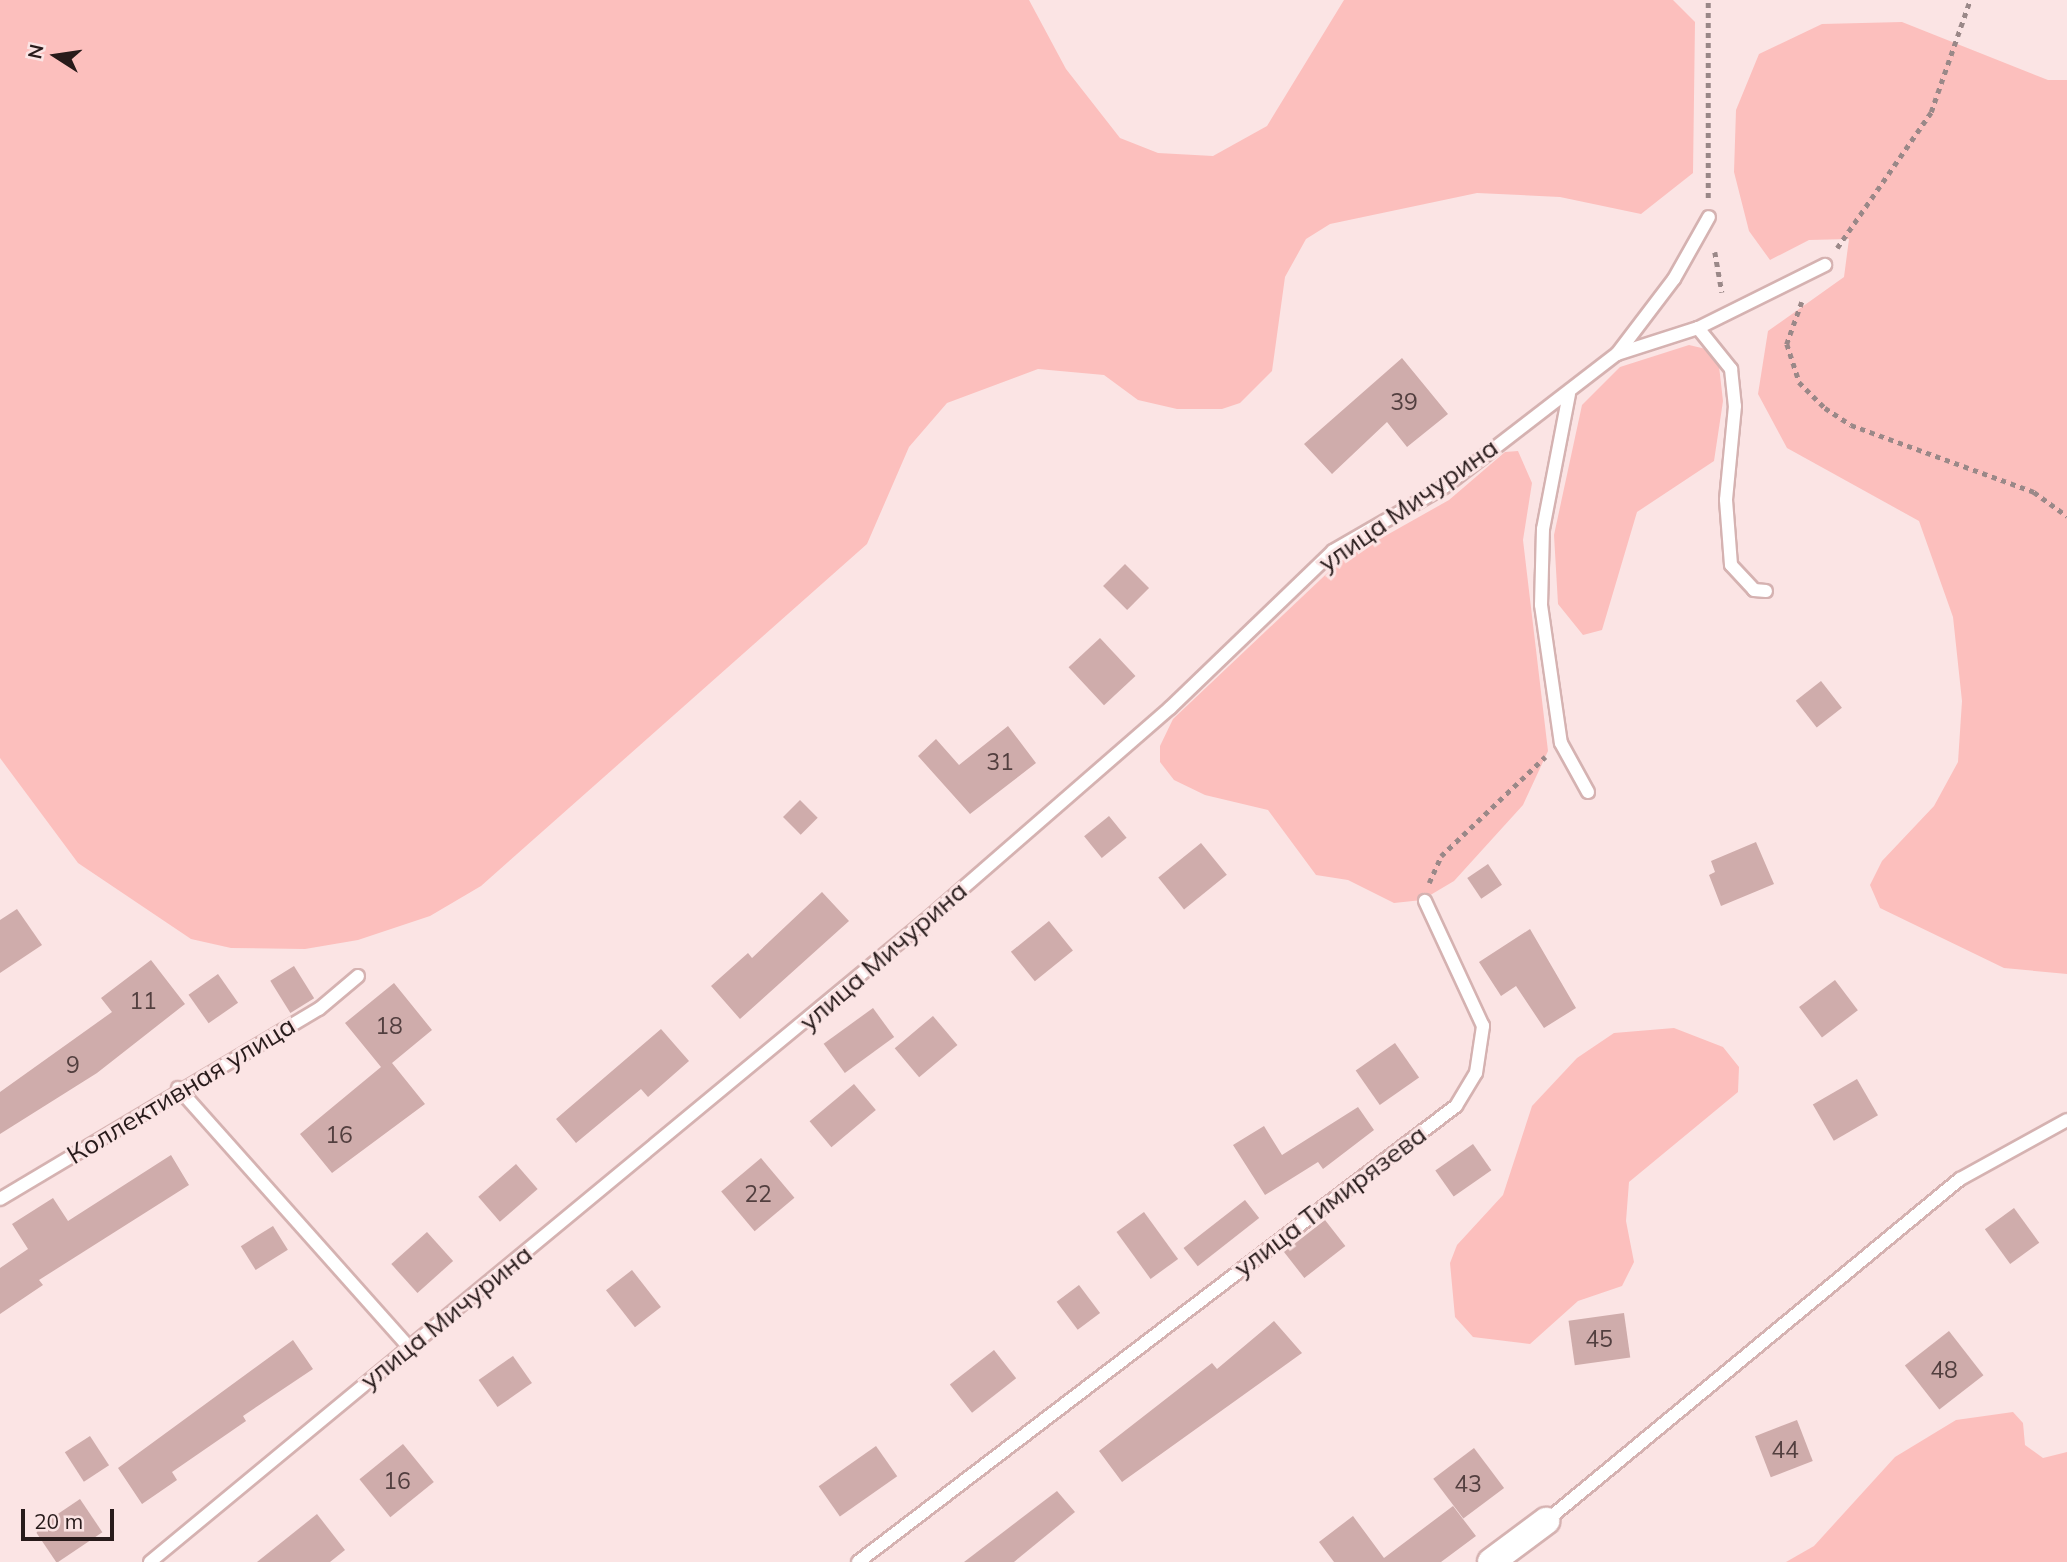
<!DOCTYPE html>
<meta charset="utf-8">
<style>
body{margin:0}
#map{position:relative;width:2067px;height:1562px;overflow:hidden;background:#fbe4e4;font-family:Mulish,sans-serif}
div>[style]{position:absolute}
.green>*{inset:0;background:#fcbfbd}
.building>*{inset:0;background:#cfacab;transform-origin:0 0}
.path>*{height:4.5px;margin-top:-2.25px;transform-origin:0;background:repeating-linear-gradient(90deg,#9a8888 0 5px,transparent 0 10px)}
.roads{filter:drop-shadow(2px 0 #d5b2b1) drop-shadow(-2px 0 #d5b2b1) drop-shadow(0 2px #d5b2b1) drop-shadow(0 -2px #d5b2b1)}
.service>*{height:12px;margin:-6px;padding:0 6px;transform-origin:6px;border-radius:6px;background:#fff}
.minor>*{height:26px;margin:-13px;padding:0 13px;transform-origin:13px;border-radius:13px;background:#fff}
span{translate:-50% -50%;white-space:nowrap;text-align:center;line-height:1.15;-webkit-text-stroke:6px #fbe4e4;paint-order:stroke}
.number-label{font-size:23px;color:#523f3f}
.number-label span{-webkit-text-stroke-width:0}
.street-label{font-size:26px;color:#281b1b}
.north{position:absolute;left:21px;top:21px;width:70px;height:70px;-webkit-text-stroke:5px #fbe4e4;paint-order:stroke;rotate:282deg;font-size:19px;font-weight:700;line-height:28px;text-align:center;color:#281b1b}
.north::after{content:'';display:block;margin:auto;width:24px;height:32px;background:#281b1b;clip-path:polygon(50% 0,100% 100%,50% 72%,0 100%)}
.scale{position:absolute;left:21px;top:1509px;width:93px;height:32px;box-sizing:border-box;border:4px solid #281b1b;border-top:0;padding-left:9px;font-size:21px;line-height:24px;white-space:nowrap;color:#281b1b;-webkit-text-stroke:5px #fbe4e4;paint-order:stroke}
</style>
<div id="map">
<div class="green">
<i style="clip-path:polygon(0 0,1029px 0,1066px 69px,1120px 138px,1158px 153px,1213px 156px,1267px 126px,1344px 0,1673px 0,1695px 22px,1693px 173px,1641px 214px,1560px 197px,1477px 193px,1330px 224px,1306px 239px,1285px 277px,1272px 371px,1240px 403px,1222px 409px,1177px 409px,1138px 400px,1104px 375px,1038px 369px,947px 403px,909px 447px,867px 544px,481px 886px,430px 916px,358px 940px,305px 949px,231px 948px,191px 939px,78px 863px,0 758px)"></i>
<i style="clip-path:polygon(1902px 22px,2048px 80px,2067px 80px,2067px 974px,2004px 968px,1880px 908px,1870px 885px,1882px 861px,1934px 806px,1958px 762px,1962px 701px,1953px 617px,1919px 521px,1787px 448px,1758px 394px,1768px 331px,1844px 277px,1849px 239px,1809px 240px,1770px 260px,1749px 231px,1734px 172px,1736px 110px,1759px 54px,1822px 24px)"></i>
<i style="clip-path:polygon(1689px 345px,1706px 349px,1719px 366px,1723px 401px,1714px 461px,1637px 512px,1602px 630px,1583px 635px,1558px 604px,1554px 535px,1582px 405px,1620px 367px)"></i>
<i style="clip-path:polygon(1518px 451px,1532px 483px,1523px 540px,1548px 751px,1523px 805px,1454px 881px,1422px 900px,1394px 903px,1348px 880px,1316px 875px,1268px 810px,1205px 795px,1174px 780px,1160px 762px,1160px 746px,1173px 719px,1339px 562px,1449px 500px,1505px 452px)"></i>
<i style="clip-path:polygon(1674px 1028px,1723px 1047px,1739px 1067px,1738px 1092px,1629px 1182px,1626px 1221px,1634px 1262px,1622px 1286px,1578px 1301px,1530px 1344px,1473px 1337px,1455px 1317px,1450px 1263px,1457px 1245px,1503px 1195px,1532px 1106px,1577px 1058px,1614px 1033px)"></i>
<i style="clip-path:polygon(2013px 1412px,2023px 1423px,2025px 1445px,2043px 1458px,2067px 1452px,2067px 1562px,1786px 1562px,1814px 1546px,1895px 1457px,1956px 1420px)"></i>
</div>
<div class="building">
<i style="clip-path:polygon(1402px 358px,1448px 414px,1407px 447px,1387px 422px,1332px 474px,1304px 444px)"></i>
<i style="left:1125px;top:564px;width:34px;height:31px;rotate:45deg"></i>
<i style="left:1100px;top:638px;width:52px;height:43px;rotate:47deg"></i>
<i style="left:1821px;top:681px;width:34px;height:32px;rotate:52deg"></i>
<i style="clip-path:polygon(1008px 726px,1036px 763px,970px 814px,918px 756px,936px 739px,959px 765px)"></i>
<i style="left:800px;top:800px;width:25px;height:24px;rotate:45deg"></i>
<i style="left:1109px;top:816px;width:28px;height:32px;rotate:51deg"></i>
<i style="clip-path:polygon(1756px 842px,1774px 884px,1721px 906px,1709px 875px,1715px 872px,1711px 861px)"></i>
<i style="left:1201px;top:843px;width:41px;height:55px;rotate:51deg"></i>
<i style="left:1488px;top:864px;width:25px;height:25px;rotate:56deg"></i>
<i style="clip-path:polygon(822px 892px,849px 921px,740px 1019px,711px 986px,748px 953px,752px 958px)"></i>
<i style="clip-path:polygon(17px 909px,42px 945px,0 973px,0 920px)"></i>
<i style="left:1049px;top:921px;width:38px;height:49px;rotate:51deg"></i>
<i style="clip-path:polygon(1530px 929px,1576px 1008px,1544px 1028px,1516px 986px,1501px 996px,1479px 962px)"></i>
<i style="clip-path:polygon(151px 960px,185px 1004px,97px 1073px,0 1134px,0 1092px,112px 1012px,101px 998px)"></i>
<i style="left:294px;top:966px;width:38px;height:28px;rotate:58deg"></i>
<i style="left:218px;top:974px;width:35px;height:36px;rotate:55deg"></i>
<i style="left:1835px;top:980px;width:38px;height:45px;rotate:53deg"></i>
<i style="clip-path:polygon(394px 983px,432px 1030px,392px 1063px,425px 1104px,332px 1173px,300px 1134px,381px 1067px,345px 1023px)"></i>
<i style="left:873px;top:1008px;width:36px;height:61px;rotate:54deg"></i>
<i style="left:933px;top:1016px;width:38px;height:50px;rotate:50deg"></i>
<i style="clip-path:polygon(661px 1029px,689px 1061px,648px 1097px,641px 1089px,576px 1143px,556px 1119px)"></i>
<i style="left:1395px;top:1043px;width:42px;height:48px;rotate:55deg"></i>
<i style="left:1857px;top:1079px;width:42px;height:51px;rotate:60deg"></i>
<i style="left:854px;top:1084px;width:34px;height:58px;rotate:50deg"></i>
<i style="clip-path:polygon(1358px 1107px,1374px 1130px,1323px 1169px,1318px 1162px,1265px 1195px,1233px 1145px,1264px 1126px,1282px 1155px)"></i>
<i style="left:1473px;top:1144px;width:32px;height:46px;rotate:55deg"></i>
<i style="clip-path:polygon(171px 1155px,189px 1185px,39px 1280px,43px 1285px,0 1314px,0 1268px,28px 1249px,12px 1224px,53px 1198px,68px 1221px)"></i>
<i style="left:761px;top:1158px;width:52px;height:52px;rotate:50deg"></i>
<i style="left:516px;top:1164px;width:33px;height:50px;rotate:49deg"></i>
<i style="left:1245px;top:1200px;width:23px;height:78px;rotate:52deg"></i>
<i style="left:2014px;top:1208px;width:43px;height:36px;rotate:54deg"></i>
<i style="left:1144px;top:1212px;width:58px;height:34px;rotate:54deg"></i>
<i style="left:1325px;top:1220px;width:33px;height:52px;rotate:52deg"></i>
<i style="left:273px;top:1226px;width:28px;height:38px;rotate:58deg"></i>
<i style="left:427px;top:1232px;width:39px;height:48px;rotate:48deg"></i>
<i style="left:632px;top:1270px;width:47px;height:33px;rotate:52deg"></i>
<i style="left:1079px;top:1285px;width:35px;height:28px;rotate:53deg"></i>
<i style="left:1624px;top:1313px;width:45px;height:56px;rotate:82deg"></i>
<i style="clip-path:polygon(1274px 1321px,1302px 1353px,1122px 1482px,1099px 1451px,1212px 1363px,1217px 1369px)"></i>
<i style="left:1949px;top:1331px;width:56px;height:56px;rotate:52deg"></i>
<i style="clip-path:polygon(293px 1340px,313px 1369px,243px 1416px,246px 1421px,172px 1472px,177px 1480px,142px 1504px,118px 1468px)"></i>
<i style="left:994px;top:1350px;width:36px;height:56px;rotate:52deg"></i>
<i style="left:513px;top:1356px;width:33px;height:42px;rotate:55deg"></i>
<i style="left:1797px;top:1420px;width:44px;height:45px;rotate:69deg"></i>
<i style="left:90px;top:1436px;width:35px;height:30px;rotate:57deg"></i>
<i style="left:403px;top:1444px;width:49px;height:56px;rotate:51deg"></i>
<i style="left:876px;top:1446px;width:37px;height:70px;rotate:55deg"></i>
<i style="left:1474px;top:1448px;width:50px;height:51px;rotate:53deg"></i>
<i style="clip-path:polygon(1057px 1491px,1075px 1512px,1014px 1562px,964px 1562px)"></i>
<i style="left:80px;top:1499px;width:40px;height:55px;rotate:56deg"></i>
<i style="clip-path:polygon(1453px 1506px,1476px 1536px,1441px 1562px,1334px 1562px,1319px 1542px,1353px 1516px,1384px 1558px)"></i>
<i style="clip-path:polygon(317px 1514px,345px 1550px,330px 1562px,257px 1562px)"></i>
</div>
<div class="path">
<i style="left:1708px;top:198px;width:198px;rotate:-90deg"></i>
<i style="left:1837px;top:248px;width:165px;rotate:-55.3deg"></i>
<i style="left:1931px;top:112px;width:119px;rotate:-70.8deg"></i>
<i style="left:1715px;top:252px;width:41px;rotate:80.1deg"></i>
<i style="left:1802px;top:302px;width:45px;rotate:109.7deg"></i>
<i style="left:1787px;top:344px;width:40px;rotate:72deg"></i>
<i style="left:1799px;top:382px;width:37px;rotate:45deg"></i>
<i style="left:1825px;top:408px;width:31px;rotate:33deg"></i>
<i style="left:1851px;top:425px;width:195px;rotate:20.1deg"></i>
<i style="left:2034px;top:492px;width:41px;rotate:36deg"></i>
<i style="left:1429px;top:883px;width:30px;rotate:-66deg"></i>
<i style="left:1441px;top:856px;width:144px;rotate:-43.6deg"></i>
</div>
<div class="roads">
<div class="service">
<i style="left:1698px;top:328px;width:53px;rotate:51.2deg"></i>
<i style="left:1731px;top:369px;width:37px;rotate:84deg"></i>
<i style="left:1735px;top:406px;width:94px;rotate:95.5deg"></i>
<i style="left:1726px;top:500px;width:65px;rotate:85.6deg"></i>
<i style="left:1731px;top:565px;width:34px;rotate:47deg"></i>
<i style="left:1754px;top:590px;width:12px;rotate:5deg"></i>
<i style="left:1617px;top:354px;width:85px;rotate:-17.8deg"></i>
<i style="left:1698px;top:328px;width:142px;rotate:-26.4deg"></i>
<i style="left:1569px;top:394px;width:137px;rotate:100.9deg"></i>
<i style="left:1543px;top:529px;width:76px;rotate:91.5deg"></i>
<i style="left:1541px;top:605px;width:139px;rotate:81.8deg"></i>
<i style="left:1561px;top:743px;width:56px;rotate:61.1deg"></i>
<i style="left:178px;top:1088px;width:346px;rotate:48.3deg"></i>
<i style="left:0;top:1199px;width:371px;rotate:-30.8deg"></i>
<i style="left:319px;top:1009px;width:51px;rotate:-40.2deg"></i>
<i style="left:1546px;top:1521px;width:537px;rotate:-39.56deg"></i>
<i style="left:1960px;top:1179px;width:122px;rotate:-28.9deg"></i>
<i style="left:150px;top:1562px;width:1006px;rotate:-39.59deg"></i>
<i style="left:925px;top:921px;width:325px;rotate:-41deg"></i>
<i style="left:1170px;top:708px;width:226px;rotate:-43.9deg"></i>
<i style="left:1333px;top:551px;width:128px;rotate:-30deg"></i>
<i style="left:1444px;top:487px;width:218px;rotate:-37.6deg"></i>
<i style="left:1617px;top:354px;width:94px;rotate:-52.8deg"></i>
<i style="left:1674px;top:279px;width:71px;rotate:-60.6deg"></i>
<i style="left:858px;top:1562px;width:752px;rotate:-37.33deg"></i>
<i style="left:1456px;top:1106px;width:39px;rotate:-59deg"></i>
<i style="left:1476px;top:1073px;width:48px;rotate:-81.5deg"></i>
<i style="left:1483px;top:1026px;width:138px;rotate:-114.9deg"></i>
</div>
<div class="minor">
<i style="left:1491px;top:1562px;width:69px;rotate:-36.7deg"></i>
</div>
</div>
<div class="number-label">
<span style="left:1404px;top:402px">39</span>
<span style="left:1000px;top:762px">31</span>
<span style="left:143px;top:1001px">11</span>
<span style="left:389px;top:1026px">18</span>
<span style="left:73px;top:1065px">9</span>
<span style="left:339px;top:1135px">16</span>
<span style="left:758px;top:1194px">22</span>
<span style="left:1599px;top:1339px">45</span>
<span style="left:1944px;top:1370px">48</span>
<span style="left:1785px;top:1450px">44</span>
<span style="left:397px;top:1481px">16</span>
<span style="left:1468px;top:1484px">43</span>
</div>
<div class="street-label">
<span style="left:1408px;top:505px;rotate:-35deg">улица Мичурина</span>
<span style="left:883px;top:956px;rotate:-41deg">улица Мичурина</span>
<span style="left:181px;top:1090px;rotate:-31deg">Коллективная улица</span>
<span style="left:1330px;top:1201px;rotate:-37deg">улица Тимирязева</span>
<span style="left:446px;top:1317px;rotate:-39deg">улица Мичурина</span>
</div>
<div class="north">N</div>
<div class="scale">20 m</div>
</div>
